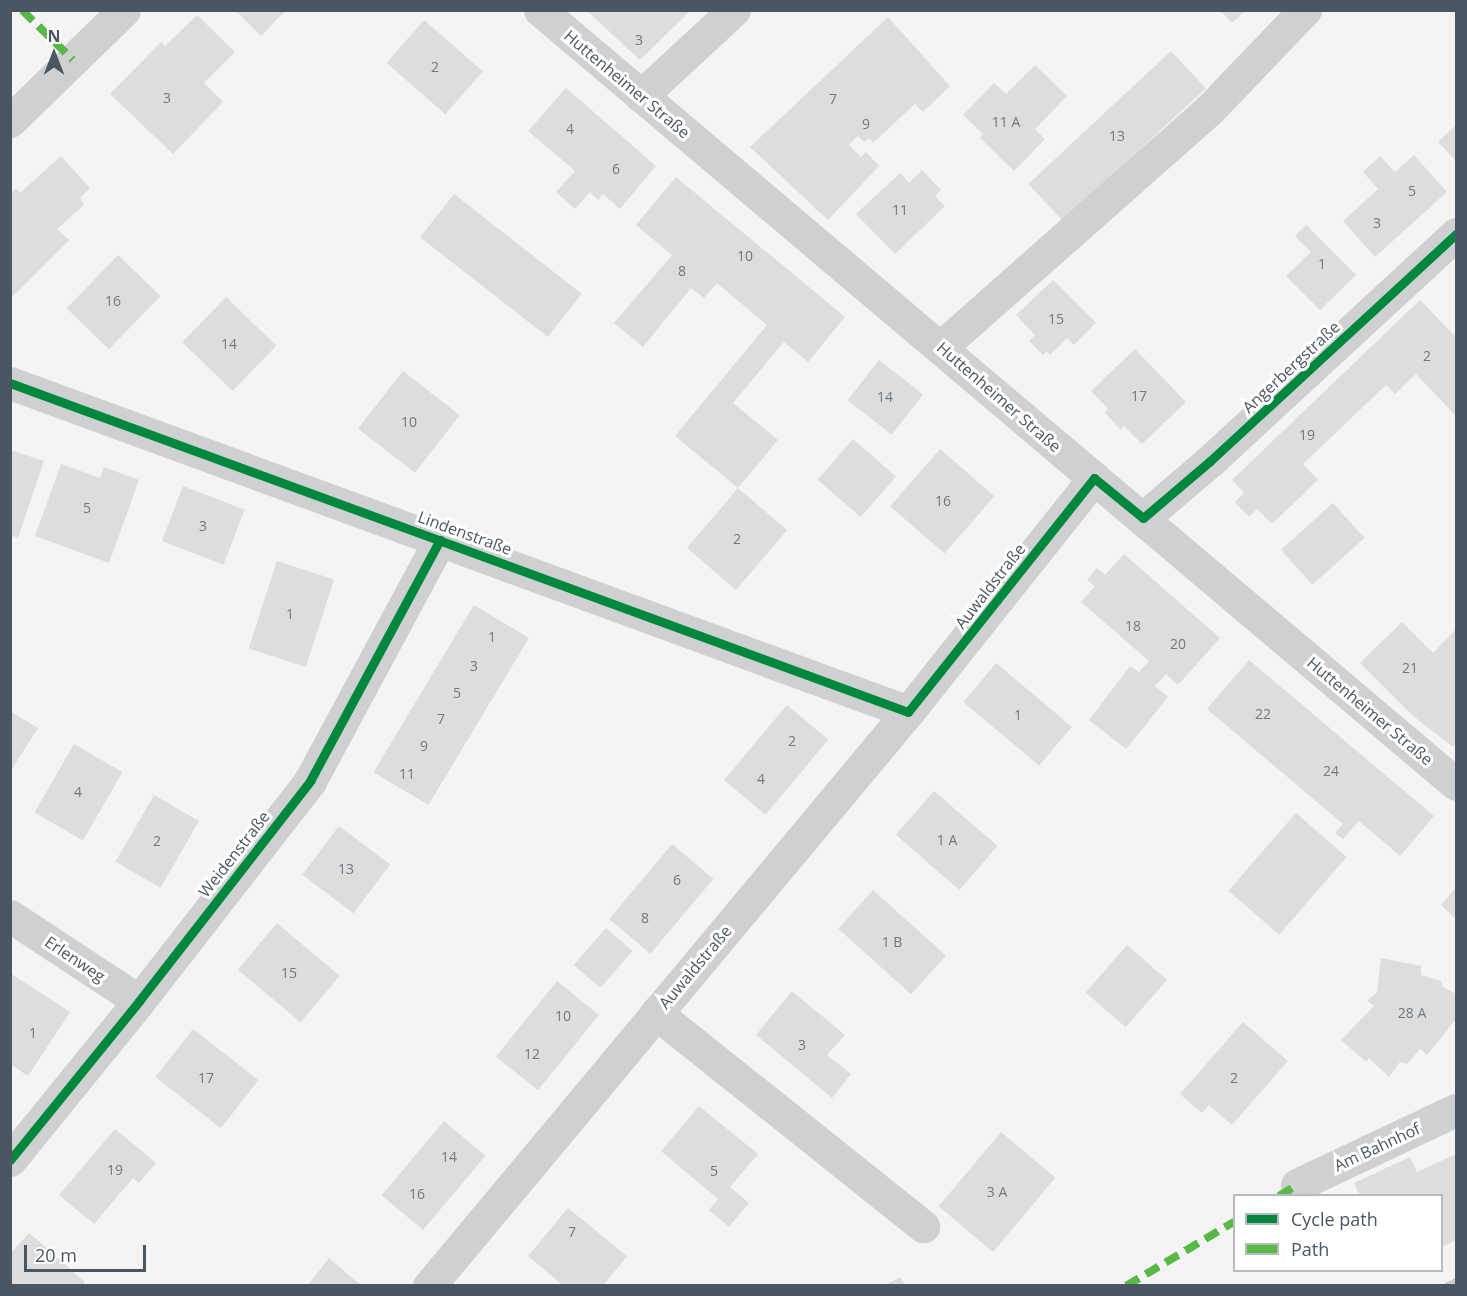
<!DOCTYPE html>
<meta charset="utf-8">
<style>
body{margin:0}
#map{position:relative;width:1467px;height:1296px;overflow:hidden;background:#f4f4f4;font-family:"Open Sans",sans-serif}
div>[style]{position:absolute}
.building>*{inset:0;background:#ddddde;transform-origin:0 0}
.minor>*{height:33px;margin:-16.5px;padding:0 16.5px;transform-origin:16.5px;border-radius:16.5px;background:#ced0d2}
.rail>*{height:4.5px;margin:-2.25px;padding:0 2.25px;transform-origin:2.25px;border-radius:2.25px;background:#c9cacc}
.quiet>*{height:8px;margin-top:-4px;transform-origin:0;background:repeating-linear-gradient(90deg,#58b947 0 15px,transparent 0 23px)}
.cycleway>*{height:9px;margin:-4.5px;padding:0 4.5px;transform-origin:4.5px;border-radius:4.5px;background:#00873e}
span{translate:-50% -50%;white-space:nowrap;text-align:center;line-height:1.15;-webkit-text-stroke:6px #fff;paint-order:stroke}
.number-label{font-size:14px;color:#707881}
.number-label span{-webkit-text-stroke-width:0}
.street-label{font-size:16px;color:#4a5661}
.frame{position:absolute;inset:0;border:12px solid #4a5661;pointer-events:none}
.legend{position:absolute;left:1233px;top:1194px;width:210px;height:78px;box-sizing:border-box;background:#fff;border:2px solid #b7bbc0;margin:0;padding:8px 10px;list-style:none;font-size:18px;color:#4a5661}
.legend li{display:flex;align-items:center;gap:12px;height:30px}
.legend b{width:30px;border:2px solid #b7bbc0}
.north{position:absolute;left:24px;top:24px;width:60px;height:60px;-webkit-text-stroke:4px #fff;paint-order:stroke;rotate:0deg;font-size:16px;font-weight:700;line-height:24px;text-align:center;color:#4a5661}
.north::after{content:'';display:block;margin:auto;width:21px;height:27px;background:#4a5661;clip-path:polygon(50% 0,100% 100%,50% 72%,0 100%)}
.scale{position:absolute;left:24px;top:1245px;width:122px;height:27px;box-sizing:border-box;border:3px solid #4a5661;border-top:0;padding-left:8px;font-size:18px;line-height:21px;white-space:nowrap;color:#4a5661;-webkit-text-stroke:4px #fff;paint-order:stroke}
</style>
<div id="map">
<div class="building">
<i style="clip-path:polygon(235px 10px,286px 10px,261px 36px)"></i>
<i style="clip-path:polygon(586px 10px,686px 10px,688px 13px,640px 60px)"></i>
<i style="clip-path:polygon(1220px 10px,1246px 10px,1232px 23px)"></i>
<i style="clip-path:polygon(197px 15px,235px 52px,204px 83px,223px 102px,173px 154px,110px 94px,161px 42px,165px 46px)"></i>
<i style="clip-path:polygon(888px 17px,950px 86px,923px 112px,915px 104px,873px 143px,869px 138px,864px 142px,858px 136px,849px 145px,861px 157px,866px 152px,879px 166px,828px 220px,750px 147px)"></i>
<i style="left:424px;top:20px;width:78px;height:57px;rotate:41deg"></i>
<i style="left:1171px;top:51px;width:51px;height:195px;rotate:47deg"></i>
<i style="clip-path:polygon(1035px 65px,1067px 96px,1035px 129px,1045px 139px,1014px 171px,980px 138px,983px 134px,963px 115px,994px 83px,1006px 94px)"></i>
<i style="clip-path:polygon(566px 88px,656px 166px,620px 209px,603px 194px,598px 200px,590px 192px,575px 209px,556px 192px,575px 171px,528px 131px)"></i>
<i style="clip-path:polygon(1456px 125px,1456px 161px,1438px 142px)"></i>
<i style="clip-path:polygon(1414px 155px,1447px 192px,1375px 257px,1343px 221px,1378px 189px,1363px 172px,1380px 156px,1395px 172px)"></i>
<i style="clip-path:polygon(61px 156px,90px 188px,80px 198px,84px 205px,57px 229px,69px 240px,10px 299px,10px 194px,16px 188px,20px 193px)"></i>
<i style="clip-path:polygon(922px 170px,941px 190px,935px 196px,945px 206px,895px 254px,856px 214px,900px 173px,909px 183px)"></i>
<i style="clip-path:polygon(676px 177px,845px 317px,808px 362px,784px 342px,733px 403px,778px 440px,738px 488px,787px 530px,736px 590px,687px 548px,738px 488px,675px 436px,767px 325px,717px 283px,704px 298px,691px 288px,643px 347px,614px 323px,672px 255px,636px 225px)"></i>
<i style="left:454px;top:194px;width:162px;height:55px;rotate:38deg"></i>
<i style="clip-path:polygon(1306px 225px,1356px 275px,1320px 310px,1286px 276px,1311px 252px,1295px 236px)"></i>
<i style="left:118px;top:255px;width:59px;height:74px;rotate:44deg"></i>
<i style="clip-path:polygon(1053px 280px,1096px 323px,1074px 345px,1067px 338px,1050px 355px,1047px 351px,1043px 355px,1029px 341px,1035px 335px,1016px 315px)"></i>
<i style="left:226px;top:297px;width:70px;height:63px;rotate:44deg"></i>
<i style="clip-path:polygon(1420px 300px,1456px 337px,1456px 416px,1416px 374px,1395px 394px,1386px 385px,1303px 464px,1318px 480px,1272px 524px,1257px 509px,1249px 517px,1235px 502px,1244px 493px,1232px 480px)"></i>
<i style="clip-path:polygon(1135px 349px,1186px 402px,1142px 444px,1124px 426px,1121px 430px,1105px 413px,1108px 409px,1091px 391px)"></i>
<i style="left:879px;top:360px;width:56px;height:51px;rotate:38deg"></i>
<i style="left:403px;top:371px;width:72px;height:73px;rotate:38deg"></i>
<i style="left:853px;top:439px;width:57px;height:54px;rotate:41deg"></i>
<i style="left:940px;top:449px;width:72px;height:76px;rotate:41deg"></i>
<i style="clip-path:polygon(10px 450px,44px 461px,18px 538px,10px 535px)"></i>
<i style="clip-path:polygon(61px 464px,100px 478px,104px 467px,139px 480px,109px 563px,35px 536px)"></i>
<i style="left:183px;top:486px;width:66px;height:59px;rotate:21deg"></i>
<i style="left:1333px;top:503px;width:47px;height:70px;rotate:48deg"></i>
<i style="clip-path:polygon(1124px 554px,1220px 638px,1178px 685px,1166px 674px,1155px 686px,1168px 697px,1126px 749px,1089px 720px,1130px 666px,1139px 672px,1149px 661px,1081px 602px,1095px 586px,1087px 580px,1097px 568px,1105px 575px)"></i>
<i style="left:277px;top:561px;width:60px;height:92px;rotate:18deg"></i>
<i style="left:474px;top:605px;width:64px;height:195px;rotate:31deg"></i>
<i style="clip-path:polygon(1402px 622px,1433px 653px,1456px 629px,1456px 744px,1453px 747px,1413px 716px,1360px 663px)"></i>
<i style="clip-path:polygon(1249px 660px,1434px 816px,1400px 856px,1359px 821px,1343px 839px,1335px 833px,1343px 824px,1207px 709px)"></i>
<i style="left:996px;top:663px;width:99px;height:51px;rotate:40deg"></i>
<i style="left:787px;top:705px;width:54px;height:98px;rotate:40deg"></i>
<i style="clip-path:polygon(10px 711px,38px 728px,10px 772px)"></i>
<i style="left:74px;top:744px;width:56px;height:79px;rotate:30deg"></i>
<i style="left:934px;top:791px;width:84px;height:58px;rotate:41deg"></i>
<i style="left:154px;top:795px;width:52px;height:77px;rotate:30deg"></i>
<i style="left:1296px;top:813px;width:67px;height:103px;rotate:41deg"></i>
<i style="left:339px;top:826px;width:64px;height:61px;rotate:37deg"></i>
<i style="left:672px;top:844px;width:54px;height:98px;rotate:40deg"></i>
<i style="clip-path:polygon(1456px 887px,1456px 919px,1441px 905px)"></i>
<i style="left:873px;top:890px;width:98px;height:52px;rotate:42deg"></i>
<i style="left:277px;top:923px;width:82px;height:61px;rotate:40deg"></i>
<i style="left:606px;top:928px;width:35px;height:49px;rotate:41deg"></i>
<i style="left:1127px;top:945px;width:53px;height:63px;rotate:41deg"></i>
<i style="clip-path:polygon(1381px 958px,1421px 966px,1421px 975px,1441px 981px,1443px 987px,1456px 994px,1456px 1019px,1427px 1055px,1420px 1049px,1407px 1064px,1400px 1062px,1389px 1077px,1369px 1058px,1366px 1062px,1341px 1040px,1374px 1006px,1367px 1001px,1377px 992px)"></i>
<i style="clip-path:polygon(10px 973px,70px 1012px,28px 1076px,10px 1064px)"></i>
<i style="left:557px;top:981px;width:54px;height:97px;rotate:39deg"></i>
<i style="clip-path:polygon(792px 991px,845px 1035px,827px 1055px,851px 1074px,832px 1098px,756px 1035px)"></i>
<i style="clip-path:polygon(1243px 1022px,1288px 1061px,1232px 1125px,1209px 1105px,1202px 1113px,1180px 1094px)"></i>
<i style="left:193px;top:1029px;width:83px;height:61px;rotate:38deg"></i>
<i style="clip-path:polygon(699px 1106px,758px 1154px,730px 1187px,749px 1203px,729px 1227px,709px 1210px,718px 1199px,661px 1151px)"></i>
<i style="left:444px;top:1121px;width:54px;height:97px;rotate:40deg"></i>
<i style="clip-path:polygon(115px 1129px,156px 1163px,139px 1183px,133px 1178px,94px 1224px,59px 1195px)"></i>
<i style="left:1001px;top:1132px;width:71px;height:97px;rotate:40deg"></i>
<i style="clip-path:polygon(1456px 1154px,1456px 1240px,1442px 1247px,1442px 1196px,1360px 1196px,1354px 1183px,1410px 1157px,1417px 1172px)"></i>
<i style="clip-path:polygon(568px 1208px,627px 1256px,603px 1286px,564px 1286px,528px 1256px)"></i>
<i style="clip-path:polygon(29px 1233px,85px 1282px,82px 1286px,10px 1286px,10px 1254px)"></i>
<i style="clip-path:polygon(329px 1258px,362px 1286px,307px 1286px)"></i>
<i style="clip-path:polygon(901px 1277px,905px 1286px,883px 1286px)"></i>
</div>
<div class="minor">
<i style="left:540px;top:10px;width:1199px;rotate:40.2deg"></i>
<i style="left:641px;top:96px;width:127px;rotate:-42.8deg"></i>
<i style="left:10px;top:121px;width:159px;rotate:-44.2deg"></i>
<i style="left:941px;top:347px;width:358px;rotate:-41.5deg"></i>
<i style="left:1209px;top:110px;width:139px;rotate:-46.2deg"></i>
<i style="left:10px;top:383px;width:956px;rotate:20.12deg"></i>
<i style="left:1143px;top:518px;width:88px;rotate:-40.4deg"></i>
<i style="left:1210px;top:461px;width:335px;rotate:-42.7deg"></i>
<i style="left:10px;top:916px;width:154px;rotate:33.4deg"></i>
<i style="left:656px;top:1013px;width:342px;rotate:38.6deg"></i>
<i style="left:10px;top:1160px;width:205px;rotate:-50.9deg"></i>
<i style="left:139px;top:1001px;width:279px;rotate:-52.1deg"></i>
<i style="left:310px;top:781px;width:274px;rotate:-61.7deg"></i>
<i style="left:1297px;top:1185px;width:176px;rotate:-25.3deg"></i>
<i style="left:429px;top:1286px;width:748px;rotate:-50.16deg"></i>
<i style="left:908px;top:712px;width:299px;rotate:-51.5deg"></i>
</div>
<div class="rail">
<i style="left:1444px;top:1286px;width:13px;rotate:-27deg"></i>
</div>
<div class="quiet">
<i style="left:22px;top:10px;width:71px;rotate:44.4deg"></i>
<i style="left:1279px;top:1196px;width:21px;rotate:-31deg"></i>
<i style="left:1126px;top:1286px;width:126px;rotate:-30.7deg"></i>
</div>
<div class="cycleway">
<i style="left:10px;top:383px;width:956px;rotate:20.12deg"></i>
<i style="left:908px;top:712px;width:299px;rotate:-51.5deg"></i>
<i style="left:1094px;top:478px;width:63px;rotate:39.2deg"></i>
<i style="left:1143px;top:518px;width:88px;rotate:-40.4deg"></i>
<i style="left:1210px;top:461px;width:335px;rotate:-42.7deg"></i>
<i style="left:10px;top:1160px;width:205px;rotate:-50.9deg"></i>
<i style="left:139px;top:1001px;width:279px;rotate:-52.1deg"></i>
<i style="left:310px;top:781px;width:274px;rotate:-61.7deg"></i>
</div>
<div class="number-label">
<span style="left:639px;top:40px">3</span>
<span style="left:435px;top:67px">2</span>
<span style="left:167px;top:98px">3</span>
<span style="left:833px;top:99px">7</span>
<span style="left:1006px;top:122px">11 A</span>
<span style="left:866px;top:124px">9</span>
<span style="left:570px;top:129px">4</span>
<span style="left:1117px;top:136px">13</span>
<span style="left:616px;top:169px">6</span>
<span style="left:1412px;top:191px">5</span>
<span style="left:900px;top:210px">11</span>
<span style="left:1377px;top:223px">3</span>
<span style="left:745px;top:256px">10</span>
<span style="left:1322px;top:264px">1</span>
<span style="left:682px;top:271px">8</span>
<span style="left:113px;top:301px">16</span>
<span style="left:1056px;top:319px">15</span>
<span style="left:229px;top:344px">14</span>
<span style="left:1427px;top:356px">2</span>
<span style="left:1139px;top:396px">17</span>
<span style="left:885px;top:397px">14</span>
<span style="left:409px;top:422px">10</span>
<span style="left:1307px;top:435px">19</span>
<span style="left:943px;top:501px">16</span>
<span style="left:87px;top:508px">5</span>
<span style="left:203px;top:526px">3</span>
<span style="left:737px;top:539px">2</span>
<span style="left:290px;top:614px">1</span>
<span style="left:1133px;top:626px">18</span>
<span style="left:492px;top:637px">1</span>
<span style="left:1178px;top:644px">20</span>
<span style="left:474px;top:666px">3</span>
<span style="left:1410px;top:668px">21</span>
<span style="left:457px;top:693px">5</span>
<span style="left:1263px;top:714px">22</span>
<span style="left:1018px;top:715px">1</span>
<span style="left:441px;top:719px">7</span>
<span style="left:792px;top:741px">2</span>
<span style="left:424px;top:746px">9</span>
<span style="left:1331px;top:771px">24</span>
<span style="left:407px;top:774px">11</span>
<span style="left:761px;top:779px">4</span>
<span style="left:78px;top:792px">4</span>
<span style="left:947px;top:840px">1 A</span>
<span style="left:157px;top:841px">2</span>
<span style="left:346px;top:869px">13</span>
<span style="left:677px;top:880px">6</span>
<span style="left:645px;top:918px">8</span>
<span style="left:892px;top:942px">1 B</span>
<span style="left:289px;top:973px">15</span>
<span style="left:1412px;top:1013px">28 A</span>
<span style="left:563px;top:1016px">10</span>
<span style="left:33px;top:1033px">1</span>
<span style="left:802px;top:1045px">3</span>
<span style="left:532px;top:1054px">12</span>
<span style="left:206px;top:1078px">17</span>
<span style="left:1234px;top:1078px">2</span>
<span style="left:449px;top:1157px">14</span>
<span style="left:115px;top:1170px">19</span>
<span style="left:714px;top:1171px">5</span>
<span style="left:997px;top:1192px">3 A</span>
<span style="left:417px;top:1194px">16</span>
<span style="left:572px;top:1232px">7</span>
</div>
<div class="street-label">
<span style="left:627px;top:84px;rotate:40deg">Huttenheimer Straße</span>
<span style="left:1291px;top:367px;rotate:-43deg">Angerbergstraße</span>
<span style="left:999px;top:397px;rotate:41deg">Huttenheimer Straße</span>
<span style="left:465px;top:533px;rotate:20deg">Lindenstraße</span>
<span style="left:990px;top:586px;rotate:-52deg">Auwaldstraße</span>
<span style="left:1370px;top:711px;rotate:40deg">Huttenheimer Straße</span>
<span style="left:234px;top:854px;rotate:-52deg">Weidenstraße</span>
<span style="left:75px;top:959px;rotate:34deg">Erlenweg</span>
<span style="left:695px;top:967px;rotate:-50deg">Auwaldstraße</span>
<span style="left:1377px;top:1147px;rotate:-25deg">Am Bahnhof</span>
</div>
<div class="frame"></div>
<ul class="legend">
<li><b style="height:8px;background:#00873e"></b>Cycle path</li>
<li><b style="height:8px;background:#58b947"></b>Path</li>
</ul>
<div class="north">N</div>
<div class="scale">20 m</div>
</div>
